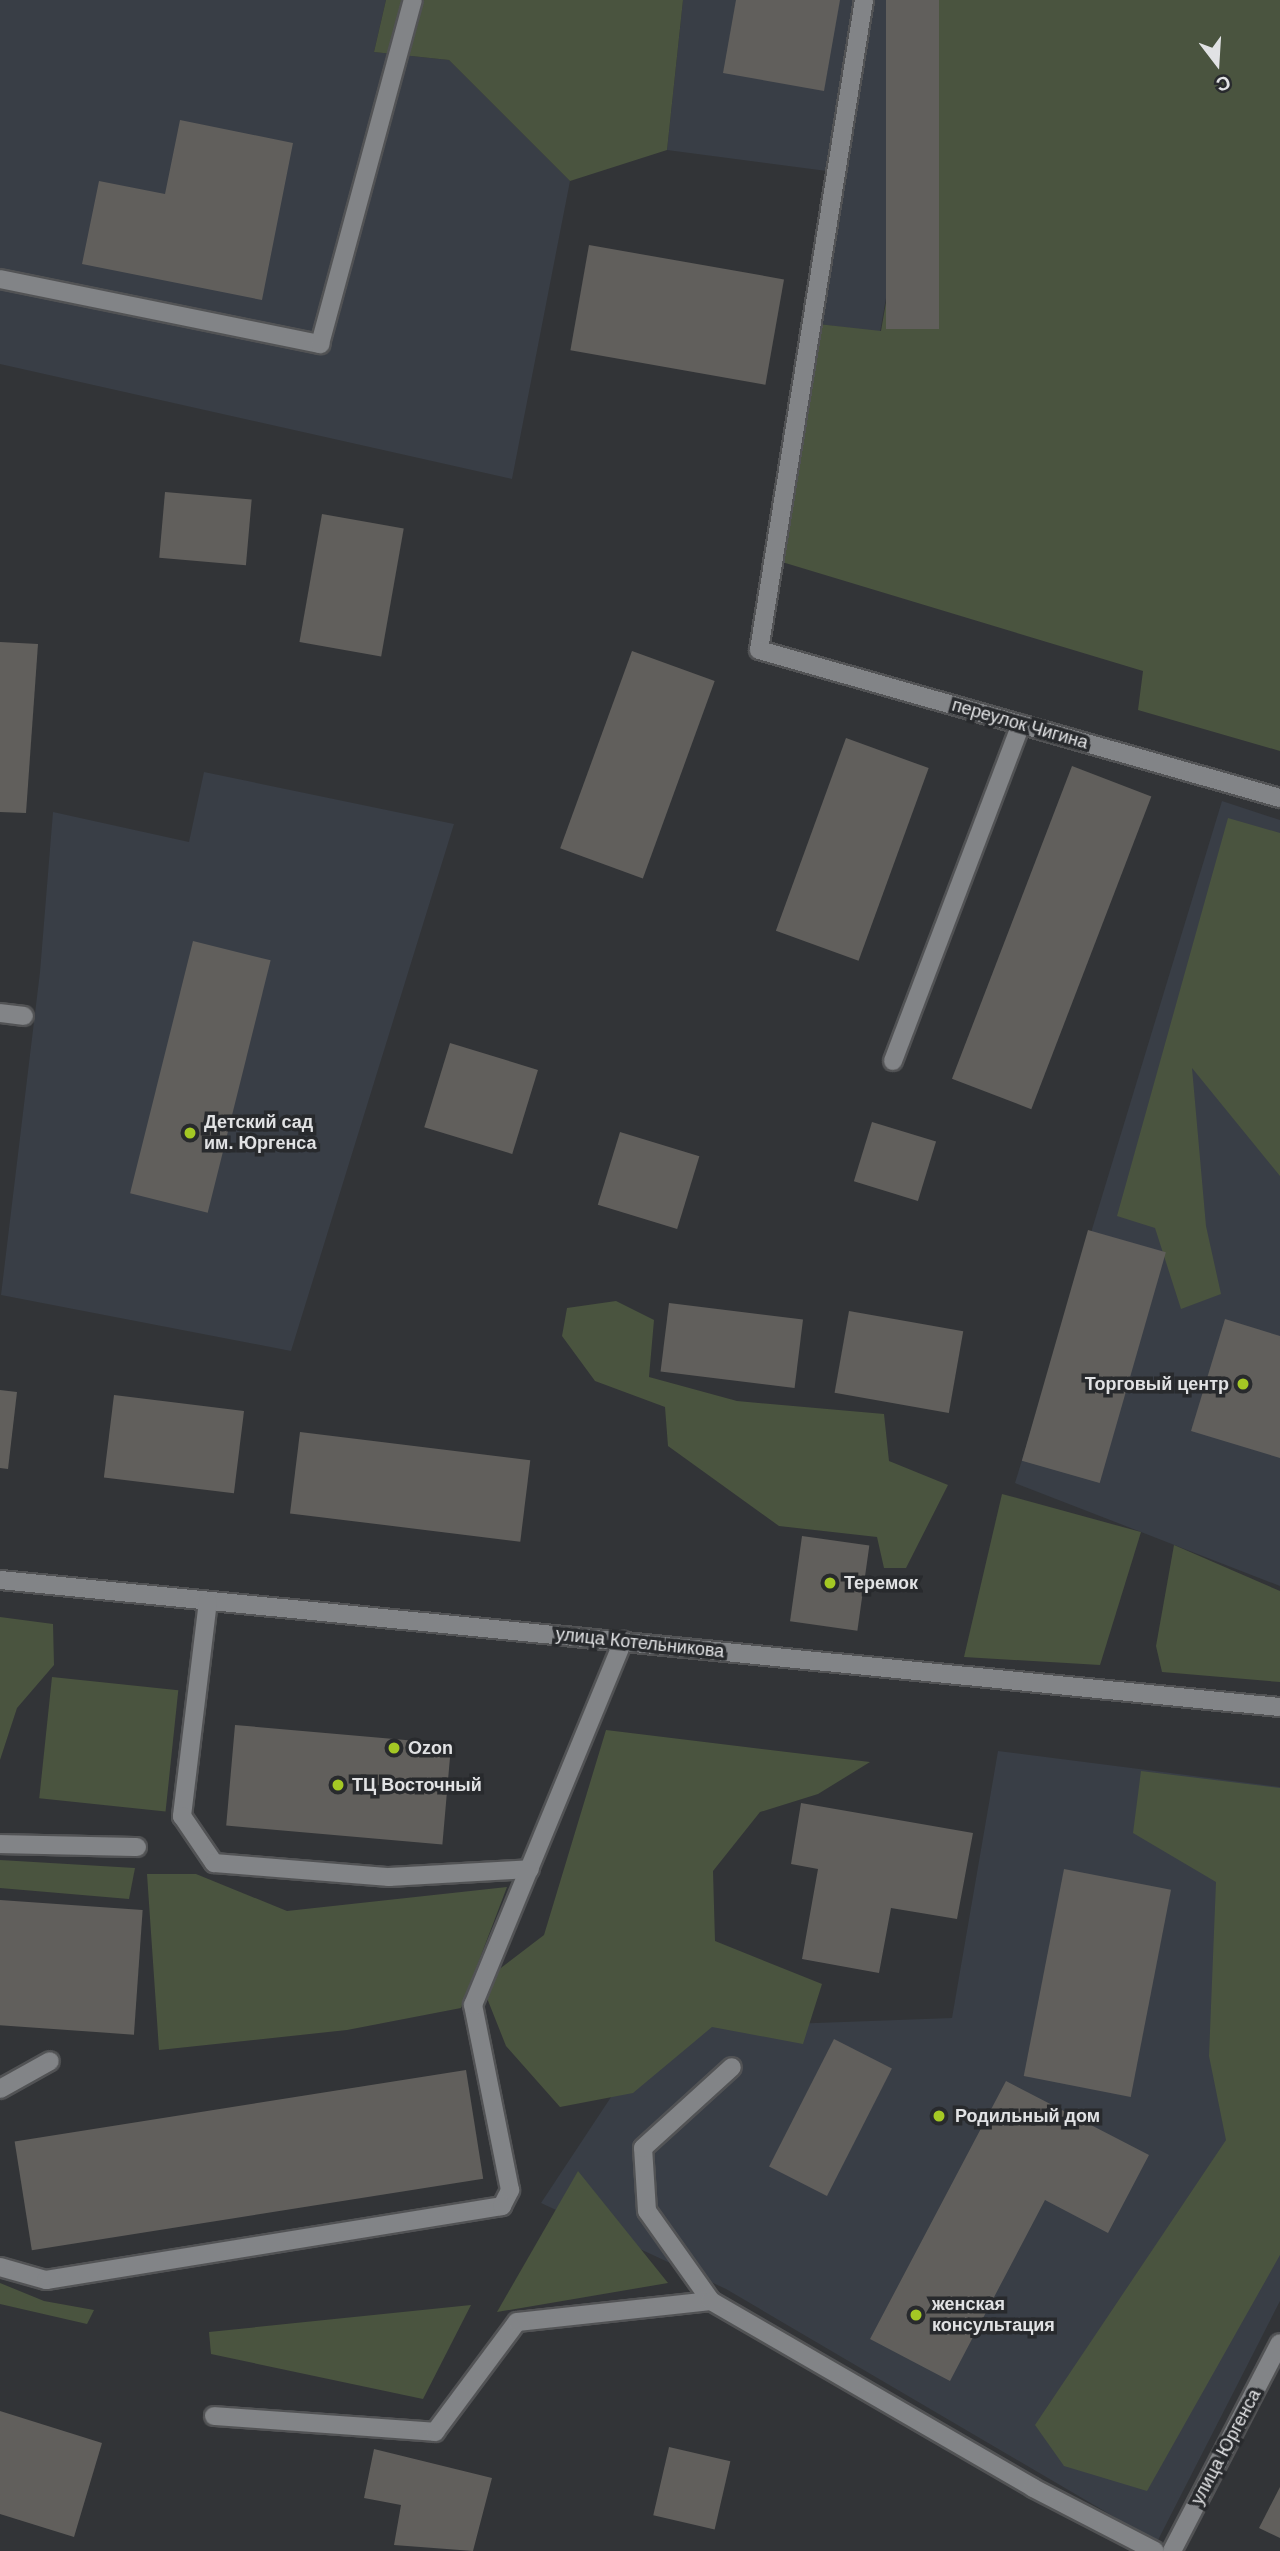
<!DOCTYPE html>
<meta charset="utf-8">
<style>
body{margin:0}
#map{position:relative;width:1280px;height:2551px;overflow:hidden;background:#323437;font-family:Arial,sans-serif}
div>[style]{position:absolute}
.built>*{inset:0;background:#393e46}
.green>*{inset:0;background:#4a543f;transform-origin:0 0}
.building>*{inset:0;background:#615f5c;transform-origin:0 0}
.roads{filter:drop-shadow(2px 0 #525355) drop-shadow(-2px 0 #525355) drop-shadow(0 2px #525355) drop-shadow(0 -2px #525355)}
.minor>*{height:18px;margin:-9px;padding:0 9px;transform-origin:9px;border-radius:9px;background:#828487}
.dots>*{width:19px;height:19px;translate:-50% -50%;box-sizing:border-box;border:4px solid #282a2d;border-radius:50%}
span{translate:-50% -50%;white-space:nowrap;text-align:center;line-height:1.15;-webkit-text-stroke:7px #282a2d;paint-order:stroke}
.street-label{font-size:18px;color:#e1e2e4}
.poi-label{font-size:18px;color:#e1e2e4;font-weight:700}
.left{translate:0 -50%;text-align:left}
.right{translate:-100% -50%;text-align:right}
.north{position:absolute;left:1182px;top:28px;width:70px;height:70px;-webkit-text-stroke:5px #282a2d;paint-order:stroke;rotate:163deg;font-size:19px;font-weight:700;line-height:28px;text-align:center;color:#e1e2e4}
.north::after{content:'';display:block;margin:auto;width:24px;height:32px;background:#e1e2e4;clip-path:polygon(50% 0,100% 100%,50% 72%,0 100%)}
</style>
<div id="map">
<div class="built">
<i style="clip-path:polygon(0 0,386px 0,374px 52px,449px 60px,570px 181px,512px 479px,0 364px)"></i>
<i style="clip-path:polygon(683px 0,939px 0,880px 332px,818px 324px,842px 173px,667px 150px)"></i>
<i style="clip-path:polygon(204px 772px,454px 824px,291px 1351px,1px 1295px,40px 972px,53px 812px,189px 842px)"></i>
<i style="clip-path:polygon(1222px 801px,1280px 820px,1280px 1586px,1015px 1483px)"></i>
<i style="clip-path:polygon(998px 1751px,1280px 1787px,1280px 2301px,1157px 2542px,726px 2289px,541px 2203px,656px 2029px,952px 2018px)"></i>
</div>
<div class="green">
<i style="clip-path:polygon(386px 0,683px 0,667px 150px,570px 181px,449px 60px,374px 52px)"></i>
<i style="clip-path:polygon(939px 0,1280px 0,1280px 751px,1138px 710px,1143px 671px,782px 562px,818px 324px,881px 331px)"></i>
<i style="clip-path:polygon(1228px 818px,1280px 833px,1280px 1176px,1192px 1068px,1206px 1226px,1221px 1294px,1181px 1309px,1155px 1228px,1117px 1216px)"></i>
<i style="clip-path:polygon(616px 1301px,654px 1320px,649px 1377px,737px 1401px,884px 1414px,889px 1461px,948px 1485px,906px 1568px,884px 1568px,877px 1537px,779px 1526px,668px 1446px,665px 1407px,595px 1381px,562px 1336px,567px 1308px)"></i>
<i style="clip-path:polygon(1002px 1494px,1141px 1532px,1100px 1665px,964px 1657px)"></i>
<i style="clip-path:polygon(1174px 1545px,1280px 1591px,1280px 1682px,1162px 1672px,1156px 1646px)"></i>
<i style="clip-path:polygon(0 1617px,53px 1624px,54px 1665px,17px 1708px,0 1760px)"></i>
<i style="left:52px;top:1677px;width:127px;height:122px;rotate:6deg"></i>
<i style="clip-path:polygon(606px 1730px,870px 1762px,818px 1794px,760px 1812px,713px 1871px,715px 1941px,822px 1984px,803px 2044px,712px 2027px,633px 2093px,560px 2107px,506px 2046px,481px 1983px,544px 1935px)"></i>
<i style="clip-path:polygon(1141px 1771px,1280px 1788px,1280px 2255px,1147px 2491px,1064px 2466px,1035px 2425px,1226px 2140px,1209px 2056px,1216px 1882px,1133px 1833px)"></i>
<i style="clip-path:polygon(0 1860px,135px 1868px,129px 1899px,0 1888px)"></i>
<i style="clip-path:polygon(147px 1874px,196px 1874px,287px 1911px,507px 1887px,461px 2008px,347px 2030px,159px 2050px)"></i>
<i style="clip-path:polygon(578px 2171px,668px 2283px,497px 2312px)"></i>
<i style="clip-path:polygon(0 2283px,44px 2301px,94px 2310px,87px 2324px,0 2304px)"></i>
<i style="clip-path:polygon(471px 2305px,423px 2399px,211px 2354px,209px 2332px)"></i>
</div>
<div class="building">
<i style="clip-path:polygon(736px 0,840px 0,824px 91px,723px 73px)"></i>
<i style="left:886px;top:0;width:53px;height:329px"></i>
<i style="clip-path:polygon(180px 120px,293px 143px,262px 300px,82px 264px,99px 181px,165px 194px)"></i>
<i style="left:589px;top:245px;width:198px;height:107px;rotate:10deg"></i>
<i style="left:165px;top:492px;width:87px;height:66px;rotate:5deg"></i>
<i style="left:322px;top:514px;width:83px;height:130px;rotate:10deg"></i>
<i style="clip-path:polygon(0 642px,38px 644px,26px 813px,0 812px)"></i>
<i style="left:632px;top:651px;width:88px;height:210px;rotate:20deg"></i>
<i style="left:846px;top:738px;width:88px;height:205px;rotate:20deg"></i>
<i style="left:1072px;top:766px;width:85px;height:335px;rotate:21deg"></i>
<i style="left:193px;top:941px;width:80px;height:260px;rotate:14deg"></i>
<i style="left:450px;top:1043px;width:92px;height:88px;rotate:17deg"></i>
<i style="left:872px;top:1122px;width:67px;height:62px;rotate:17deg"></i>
<i style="left:620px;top:1132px;width:83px;height:76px;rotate:17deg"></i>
<i style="left:1088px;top:1230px;width:81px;height:240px;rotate:16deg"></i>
<i style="left:669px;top:1303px;width:135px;height:69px;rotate:7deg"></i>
<i style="left:849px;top:1311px;width:116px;height:83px;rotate:10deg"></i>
<i style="clip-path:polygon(1225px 1319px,1280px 1336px,1280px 1458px,1191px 1431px)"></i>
<i style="clip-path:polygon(0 1390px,17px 1392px,8px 1469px,0 1468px)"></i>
<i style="left:114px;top:1395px;width:131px;height:83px;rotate:7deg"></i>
<i style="left:300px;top:1432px;width:232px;height:82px;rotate:7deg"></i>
<i style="left:802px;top:1536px;width:68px;height:86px;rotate:8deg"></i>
<i style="left:235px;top:1725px;width:217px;height:101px;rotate:5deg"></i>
<i style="clip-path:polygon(801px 1803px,973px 1833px,957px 1919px,891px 1908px,879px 1973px,802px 1959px,818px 1869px,791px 1864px)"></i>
<i style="left:1064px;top:1869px;width:109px;height:211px;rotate:11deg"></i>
<i style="left:0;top:1900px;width:143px;height:125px;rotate:4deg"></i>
<i style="left:834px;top:2039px;width:65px;height:143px;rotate:27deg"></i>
<i style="left:466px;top:2070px;width:110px;height:457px;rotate:81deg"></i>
<i style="clip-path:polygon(1006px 2081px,1149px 2155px,1108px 2233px,1045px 2200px,950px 2381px,870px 2339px)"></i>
<i style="clip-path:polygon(0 2411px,102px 2443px,74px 2537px,0 2514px)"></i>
<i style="left:669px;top:2447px;width:63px;height:70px;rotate:13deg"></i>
<i style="clip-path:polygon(374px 2449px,492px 2478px,473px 2551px,394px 2545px,401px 2505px,364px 2498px)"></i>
<i style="clip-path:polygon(1280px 2487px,1280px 2538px,1259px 2528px)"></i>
</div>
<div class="roads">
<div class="minor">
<i style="left:864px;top:0;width:658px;rotate:99.18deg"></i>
<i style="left:759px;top:650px;width:542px;rotate:15.86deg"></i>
<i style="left:0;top:279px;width:327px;rotate:11.5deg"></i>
<i style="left:320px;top:344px;width:356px;rotate:-74.9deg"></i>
<i style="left:0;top:1013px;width:24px;rotate:7deg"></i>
<i style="left:893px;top:1061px;width:360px;rotate:-69.2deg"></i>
<i style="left:0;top:1580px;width:1286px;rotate:5.67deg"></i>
<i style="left:208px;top:1601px;width:217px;rotate:96.9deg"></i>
<i style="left:182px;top:1816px;width:57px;rotate:55.8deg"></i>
<i style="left:214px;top:1863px;width:176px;rotate:4.6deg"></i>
<i style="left:389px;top:1877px;width:141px;rotate:-3.2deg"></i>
<i style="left:0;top:1844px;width:137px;rotate:1.3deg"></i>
<i style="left:0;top:2089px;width:57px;rotate:-29.2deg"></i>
<i style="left:0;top:2267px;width:48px;rotate:15.8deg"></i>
<i style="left:46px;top:2280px;width:462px;rotate:-9.2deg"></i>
<i style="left:502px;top:2206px;width:18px;rotate:-63deg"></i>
<i style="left:510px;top:2190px;width:189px;rotate:-101.3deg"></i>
<i style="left:473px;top:2005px;width:394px;rotate:-67.6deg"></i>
<i style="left:711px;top:2301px;width:110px;rotate:-125.4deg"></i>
<i style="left:647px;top:2211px;width:63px;rotate:-93.6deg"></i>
<i style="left:643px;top:2148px;width:120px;rotate:-42.3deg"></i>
<i style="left:214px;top:2416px;width:222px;rotate:4.1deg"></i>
<i style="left:435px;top:2432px;width:137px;rotate:-53.3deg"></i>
<i style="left:517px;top:2322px;width:195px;rotate:-6.2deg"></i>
<i style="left:711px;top:2301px;width:372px;rotate:30.1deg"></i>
<i style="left:1033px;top:2488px;width:137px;rotate:27.3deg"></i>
<i style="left:1172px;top:2551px;width:234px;rotate:-62.6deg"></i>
</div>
</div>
<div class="dots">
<i style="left:190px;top:1133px;background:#a4c824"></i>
<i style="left:1243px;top:1384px;background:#a4c824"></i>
<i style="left:830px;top:1583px;background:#a4c824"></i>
<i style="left:394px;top:1748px;background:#a4c824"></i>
<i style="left:338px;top:1785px;background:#a4c824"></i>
<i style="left:939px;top:2116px;background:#a4c824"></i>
<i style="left:916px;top:2315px;background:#a4c824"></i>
</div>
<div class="street-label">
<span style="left:1020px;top:724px;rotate:16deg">переулок Чигина</span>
<span style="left:640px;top:1643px;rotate:6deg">улица Котельникова</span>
<span style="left:1226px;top:2447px;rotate:-62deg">улица Юргенса</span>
</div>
<div class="poi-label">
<span class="left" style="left:204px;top:1133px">Детский сад<br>им. Юргенса</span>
<span class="right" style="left:1229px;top:1384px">Торговый центр</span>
<span class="left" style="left:844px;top:1583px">Теремок</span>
<span class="left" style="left:408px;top:1748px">Ozon</span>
<span class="left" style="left:352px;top:1785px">ТЦ Восточный</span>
<span class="left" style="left:955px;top:2116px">Родильный дом</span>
<span class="left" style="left:932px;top:2315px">женская<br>консультация</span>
</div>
<div class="north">С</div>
</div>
